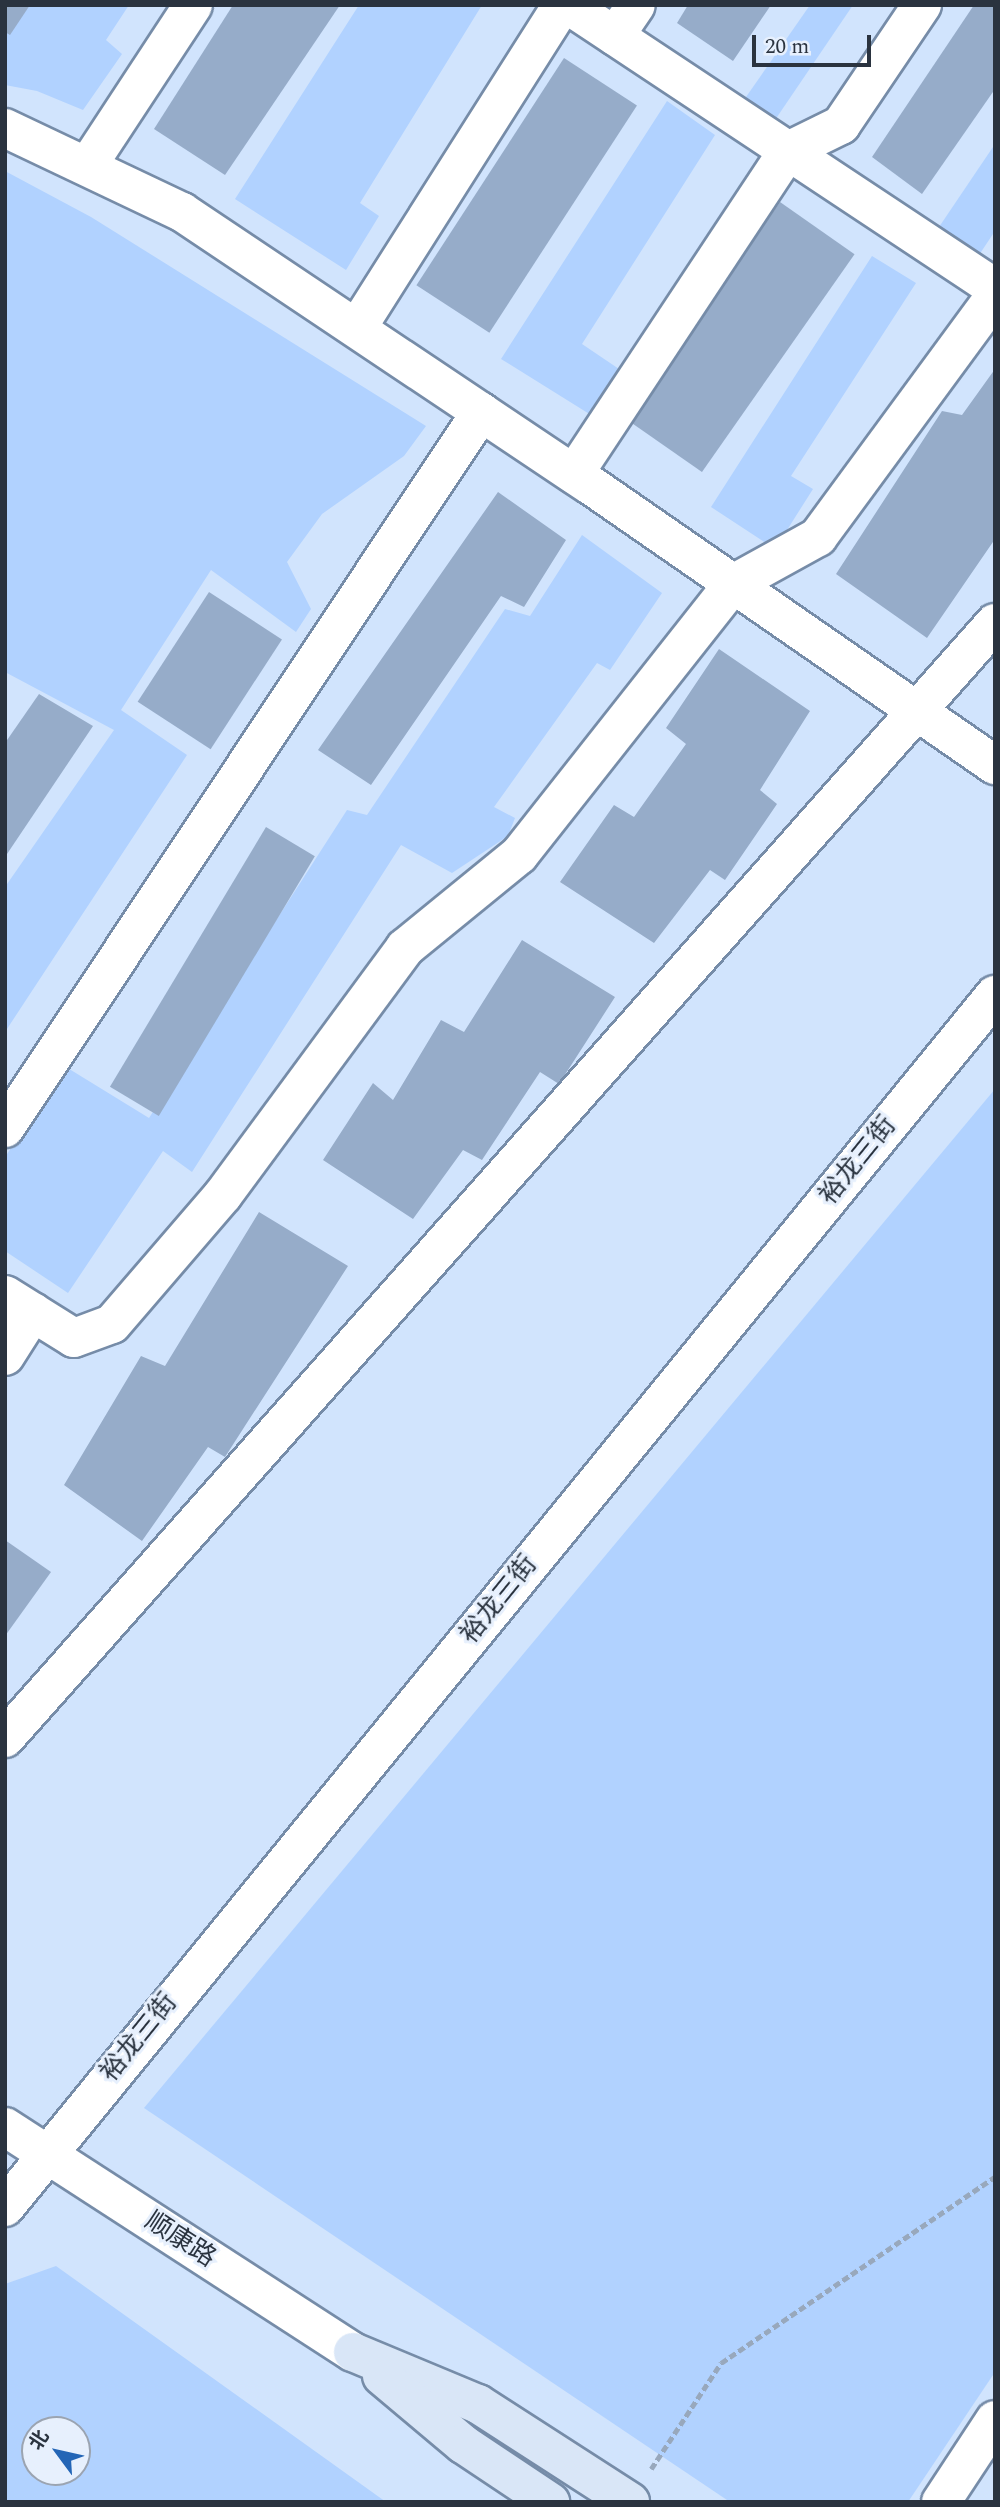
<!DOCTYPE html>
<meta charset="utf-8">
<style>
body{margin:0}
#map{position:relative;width:1000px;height:2507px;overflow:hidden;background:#d1e4fd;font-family:Spectral,"Noto Sans SC",serif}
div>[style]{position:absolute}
.green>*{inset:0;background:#b1d2ff}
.building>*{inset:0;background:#96acc9;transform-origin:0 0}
.path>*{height:4.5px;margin-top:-2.25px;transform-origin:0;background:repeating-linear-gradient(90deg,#98a8bc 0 7px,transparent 0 10.5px)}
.roads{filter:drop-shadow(2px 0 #768ca8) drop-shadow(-2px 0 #768ca8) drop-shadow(0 2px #768ca8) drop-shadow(0 -2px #768ca8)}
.minor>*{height:38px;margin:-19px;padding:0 19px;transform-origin:19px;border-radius:19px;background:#fff}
.major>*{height:38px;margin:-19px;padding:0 19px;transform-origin:19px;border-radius:19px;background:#d9e6f7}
span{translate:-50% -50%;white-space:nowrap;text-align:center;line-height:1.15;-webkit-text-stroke:6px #e7f0fd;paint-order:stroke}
.street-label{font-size:26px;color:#2a333f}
.frame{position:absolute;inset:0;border:7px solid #2a333f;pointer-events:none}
.north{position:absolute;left:21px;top:2416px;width:70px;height:70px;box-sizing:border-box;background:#e7f0fd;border:2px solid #9ba4b1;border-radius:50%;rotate:303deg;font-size:19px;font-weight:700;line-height:28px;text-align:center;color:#2a333f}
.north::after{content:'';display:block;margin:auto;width:24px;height:32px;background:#2365b6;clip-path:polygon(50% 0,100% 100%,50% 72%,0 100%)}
.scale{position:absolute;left:752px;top:35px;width:119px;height:32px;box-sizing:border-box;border:4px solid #2a333f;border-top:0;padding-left:9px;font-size:21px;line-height:24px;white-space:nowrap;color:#2a333f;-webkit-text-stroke:5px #e7f0fd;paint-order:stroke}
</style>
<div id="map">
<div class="green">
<i style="clip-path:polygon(5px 5px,129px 5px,106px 40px,122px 54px,83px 110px,37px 91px,5px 85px)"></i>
<i style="clip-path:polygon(359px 5px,482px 5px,360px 203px,379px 216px,346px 270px,235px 199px)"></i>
<i style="clip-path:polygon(810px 5px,853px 5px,775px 120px,746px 97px)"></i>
<i style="clip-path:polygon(667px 101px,715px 135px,582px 344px,619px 369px,591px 415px,501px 359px)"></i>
<i style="clip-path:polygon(995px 144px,995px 231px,975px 261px,937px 230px)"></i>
<i style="clip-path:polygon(5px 171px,91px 217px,426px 426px,404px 456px,322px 514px,287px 562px,311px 609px,296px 632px,211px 570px,121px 710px,187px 755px,5px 1032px,5px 887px,114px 730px,5px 672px)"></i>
<i style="clip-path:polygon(872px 256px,916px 283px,791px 476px,813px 489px,775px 549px,711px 507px)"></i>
<i style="clip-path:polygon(582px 535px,662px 593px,610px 670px,597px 663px,494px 807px,515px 818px,508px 836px,452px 873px,401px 845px,192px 1172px,163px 1151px,68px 1293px,5px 1251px,5px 1157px,66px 1067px,149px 1118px,347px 810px,367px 815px,505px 609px,530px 616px)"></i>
<i style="clip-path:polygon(995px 1089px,995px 2372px,908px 2502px,730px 2502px,144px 2108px)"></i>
<i style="clip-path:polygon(evenodd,56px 2266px,386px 2502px,5px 2502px,5px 2284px,56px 2266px,35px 2430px,77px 2430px,77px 2472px,35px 2472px,35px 2430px)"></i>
</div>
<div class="building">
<i style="clip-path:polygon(5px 5px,30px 5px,10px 35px,5px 32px)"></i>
<i style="clip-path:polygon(233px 5px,340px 5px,225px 175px,154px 129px)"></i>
<i style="clip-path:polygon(688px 5px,771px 5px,733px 61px,677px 23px)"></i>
<i style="clip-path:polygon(974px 5px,995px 5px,995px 89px,922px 194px,872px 157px)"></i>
<i style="left:564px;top:58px;width:87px;height:271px;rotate:33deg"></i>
<i style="left:780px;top:202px;width:91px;height:266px;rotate:35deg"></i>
<i style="clip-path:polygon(995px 369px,995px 539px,927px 638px,836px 574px,942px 411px,962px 415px)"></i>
<i style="clip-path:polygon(498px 492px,566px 540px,524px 607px,501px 596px,371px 785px,318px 750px)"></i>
<i style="left:209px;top:592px;width:87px;height:131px;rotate:33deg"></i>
<i style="clip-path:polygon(719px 649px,810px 711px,760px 790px,777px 804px,725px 880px,710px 870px,654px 943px,560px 882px,614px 805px,634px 817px,686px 744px,666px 728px)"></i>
<i style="clip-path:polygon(39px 694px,93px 726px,5px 857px,5px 743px)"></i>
<i style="left:266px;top:827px;width:57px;height:303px;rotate:31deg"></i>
<i style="clip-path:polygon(522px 940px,615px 997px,559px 1084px,540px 1072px,482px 1160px,463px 1150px,413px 1219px,323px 1160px,373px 1083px,393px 1100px,441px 1020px,464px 1032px)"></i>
<i style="clip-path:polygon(259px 1212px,348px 1266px,225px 1457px,208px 1447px,142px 1541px,64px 1485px,141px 1356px,165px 1366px)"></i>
<i style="clip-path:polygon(5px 1540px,51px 1572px,5px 1636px)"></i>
</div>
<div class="path">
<i style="left:651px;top:2469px;width:127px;rotate:-56.6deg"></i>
<i style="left:721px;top:2363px;width:331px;rotate:-34.2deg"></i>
</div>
<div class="roads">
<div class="minor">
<i style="left:568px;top:5px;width:512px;rotate:33.53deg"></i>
<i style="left:615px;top:36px;width:37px;rotate:-56deg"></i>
<i style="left:5px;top:128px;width:196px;rotate:25.4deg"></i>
<i style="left:182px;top:212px;width:490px;rotate:33.8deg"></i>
<i style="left:589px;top:484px;width:494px;rotate:34.7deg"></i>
<i style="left:88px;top:165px;width:191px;rotate:-56.7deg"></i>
<i style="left:357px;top:328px;width:383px;rotate:-57.6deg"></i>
<i style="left:574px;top:474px;width:387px;rotate:-56.5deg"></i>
<i style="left:788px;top:151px;width:59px;rotate:-26.1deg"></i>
<i style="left:841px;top:125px;width:145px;rotate:-56deg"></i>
<i style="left:5px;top:1128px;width:860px;rotate:-56.38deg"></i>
<i style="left:5px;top:1295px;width:81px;rotate:31.9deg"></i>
<i style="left:74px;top:1338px;width:40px;rotate:-20.2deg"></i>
<i style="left:112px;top:1324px;width:170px;rotate:-49.3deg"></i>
<i style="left:223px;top:1195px;width:307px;rotate:-53.6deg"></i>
<i style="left:405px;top:948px;width:147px;rotate:-39.2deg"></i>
<i style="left:519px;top:855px;width:345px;rotate:-51.7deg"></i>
<i style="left:733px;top:584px;width:97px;rotate:-28.9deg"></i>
<i style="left:818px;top:537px;width:299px;rotate:-53.7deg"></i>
<i style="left:5px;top:1356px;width:52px;rotate:-57.5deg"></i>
<i style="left:5px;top:1738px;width:1491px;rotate:-48.4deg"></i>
<i style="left:5px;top:2127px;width:414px;rotate:32.9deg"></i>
<i style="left:5px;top:2207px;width:1565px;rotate:-50.76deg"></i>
<i style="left:941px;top:2502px;width:98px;rotate:-56.6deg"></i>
</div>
<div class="major">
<i style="left:353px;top:2352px;width:135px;rotate:22.6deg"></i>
<i style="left:478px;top:2404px;width:181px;rotate:32.8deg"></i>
<i style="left:382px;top:2376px;width:106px;rotate:40deg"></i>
<i style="left:463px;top:2444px;width:105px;rotate:33.7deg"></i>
</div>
</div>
<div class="street-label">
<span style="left:858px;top:1161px;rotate:-51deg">裕龙三街</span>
<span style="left:499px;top:1600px;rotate:-51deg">裕龙三街</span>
<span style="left:139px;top:2038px;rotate:-51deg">裕龙三街</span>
<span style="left:180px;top:2240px;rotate:33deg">顺康路</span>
</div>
<div class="frame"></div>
<div class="north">北</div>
<div class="scale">20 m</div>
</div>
